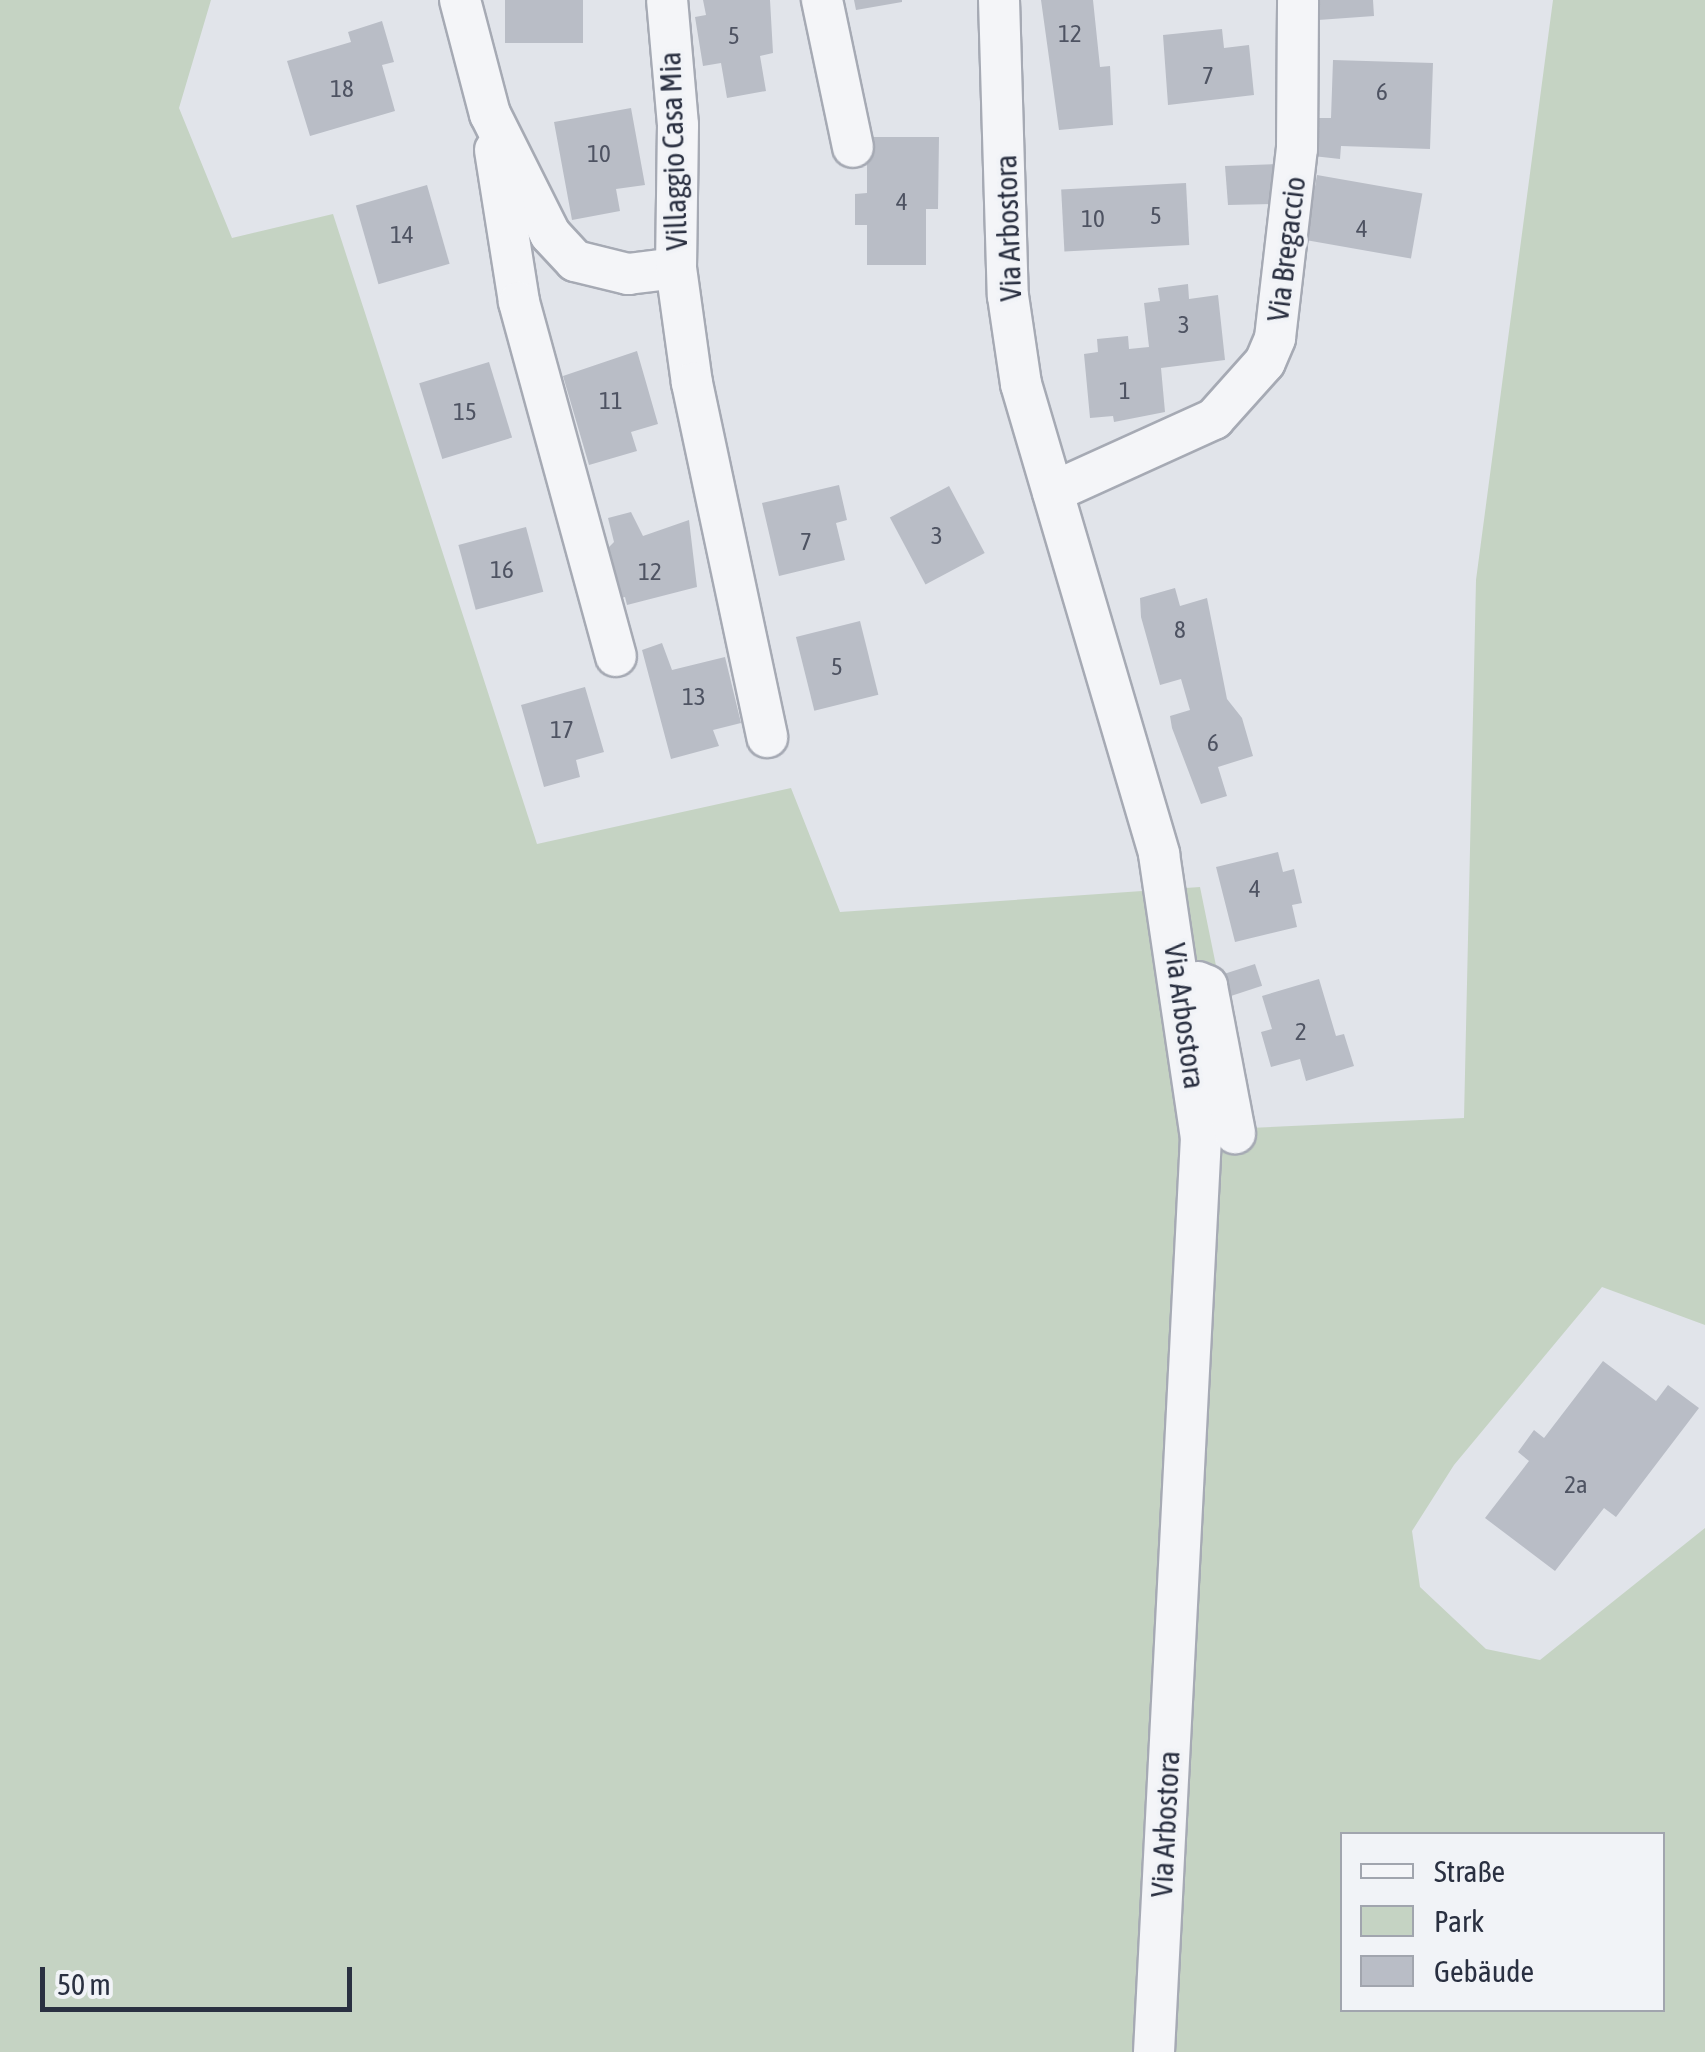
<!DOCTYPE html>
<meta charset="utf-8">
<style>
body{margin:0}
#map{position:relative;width:1705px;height:2052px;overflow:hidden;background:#e1e4ea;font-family:"Asap Condensed",sans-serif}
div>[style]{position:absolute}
.green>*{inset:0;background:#c5d3c3}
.building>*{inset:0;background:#b9bdc6;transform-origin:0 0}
.roads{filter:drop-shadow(2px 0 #a6aab4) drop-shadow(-2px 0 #a6aab4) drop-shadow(0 2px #a6aab4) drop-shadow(0 -2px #a6aab4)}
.minor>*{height:40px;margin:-20px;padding:0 20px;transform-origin:20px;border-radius:20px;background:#f4f5f8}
span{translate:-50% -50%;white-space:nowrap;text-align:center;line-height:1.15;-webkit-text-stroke:8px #f1f3f7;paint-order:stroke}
.number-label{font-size:25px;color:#4e5362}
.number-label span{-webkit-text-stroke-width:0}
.street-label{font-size:30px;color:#2a3041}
.legend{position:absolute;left:1340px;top:1832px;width:325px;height:180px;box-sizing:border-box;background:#f1f3f7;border:2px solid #a1a5ae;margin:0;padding:12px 18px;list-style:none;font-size:30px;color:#2a3041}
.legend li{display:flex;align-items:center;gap:20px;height:50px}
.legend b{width:50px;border:2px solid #a1a5ae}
.scale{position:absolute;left:40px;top:1967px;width:312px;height:45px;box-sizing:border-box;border:5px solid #2a3041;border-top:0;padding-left:12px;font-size:30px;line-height:35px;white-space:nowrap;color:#2a3041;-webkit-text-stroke:8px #f1f3f7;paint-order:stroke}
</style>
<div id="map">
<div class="green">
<i style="clip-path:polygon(evenodd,0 0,211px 0,179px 108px,232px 238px,333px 214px,537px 844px,791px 788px,840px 912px,1200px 887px,1249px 1128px,1464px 1118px,1476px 580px,1553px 0,1705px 0,1705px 1325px,1602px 1287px,1454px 1465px,1412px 1531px,1420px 1587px,1486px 1649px,1540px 1660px,1705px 1528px,1705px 2052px,0 2052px,0 0,1342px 1834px,1662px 1834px,1662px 2010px,1342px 2010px,1342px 1834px)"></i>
</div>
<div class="building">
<i style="left:505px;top:0;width:78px;height:43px"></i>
<i style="clip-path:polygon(703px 0,770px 0,773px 53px,760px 56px,766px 91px,727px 98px,721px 63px,703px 66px,695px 17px,706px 15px)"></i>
<i style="clip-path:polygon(854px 0,902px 0,902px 2px,856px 10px)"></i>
<i style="clip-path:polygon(1041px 0,1093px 0,1100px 67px,1110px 66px,1113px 125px,1059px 130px)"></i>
<i style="clip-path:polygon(1316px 0,1373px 0,1374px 16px,1318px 20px)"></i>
<i style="clip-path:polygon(382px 21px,394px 62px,382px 65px,395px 111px,310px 136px,287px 61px,351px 42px,348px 32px)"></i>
<i style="clip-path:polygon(1222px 29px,1224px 48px,1249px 45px,1254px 95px,1168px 105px,1163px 35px)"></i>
<i style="clip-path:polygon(1333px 60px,1433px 63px,1430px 149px,1341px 146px,1340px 159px,1304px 155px,1307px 118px,1331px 118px)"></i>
<i style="clip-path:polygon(631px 108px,645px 185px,616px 189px,620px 211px,572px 220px,554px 122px)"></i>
<i style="clip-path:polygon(867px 137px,939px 137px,938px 209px,926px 209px,926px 265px,867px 265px,867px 225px,855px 225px,855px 194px,867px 193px)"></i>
<i style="clip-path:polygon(1280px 164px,1275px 204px,1228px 205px,1225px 166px)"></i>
<i style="left:1317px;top:175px;width:107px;height:66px;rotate:10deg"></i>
<i style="left:1186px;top:183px;width:62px;height:125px;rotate:87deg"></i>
<i style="left:427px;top:185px;width:82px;height:74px;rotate:74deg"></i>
<i style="clip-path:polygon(1188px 284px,1189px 299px,1218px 295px,1225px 360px,1161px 368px,1165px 412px,1114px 422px,1113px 416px,1090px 418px,1084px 354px,1098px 352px,1097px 339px,1128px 336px,1129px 349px,1149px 347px,1144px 303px,1160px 301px,1158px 288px)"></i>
<i style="clip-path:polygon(637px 351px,658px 424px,631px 432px,637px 451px,589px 465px,563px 376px)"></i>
<i style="left:489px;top:362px;width:79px;height:73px;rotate:73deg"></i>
<i style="clip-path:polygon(839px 485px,847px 520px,836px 523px,845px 560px,779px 576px,762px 503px)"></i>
<i style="left:949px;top:486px;width:76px;height:67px;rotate:62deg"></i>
<i style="clip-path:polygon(631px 512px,643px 536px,689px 520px,697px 587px,627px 605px,625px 597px,614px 600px,603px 553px,614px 542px,608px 518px)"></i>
<i style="left:526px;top:527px;width:67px;height:70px;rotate:75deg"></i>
<i style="clip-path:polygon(1175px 588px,1180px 606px,1207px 598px,1227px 699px,1242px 718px,1253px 756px,1218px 767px,1227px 796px,1201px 804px,1172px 728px,1170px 716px,1190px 710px,1181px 679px,1160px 685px,1141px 617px,1140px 598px)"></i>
<i style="left:860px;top:621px;width:76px;height:66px;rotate:76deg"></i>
<i style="clip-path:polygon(662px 643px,672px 670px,725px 657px,741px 723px,713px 730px,719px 746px,671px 759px,642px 650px)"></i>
<i style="clip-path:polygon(585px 687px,604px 752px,576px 760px,580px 777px,544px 787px,521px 705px)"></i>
<i style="clip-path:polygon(1278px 852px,1283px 872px,1294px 869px,1302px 903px,1292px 905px,1297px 927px,1235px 942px,1216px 867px)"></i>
<i style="left:1255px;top:964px;width:23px;height:36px;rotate:72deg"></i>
<i style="clip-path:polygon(1319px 979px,1336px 1036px,1344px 1034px,1354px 1066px,1306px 1081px,1300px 1059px,1271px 1067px,1261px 1032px,1272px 1029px,1262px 996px)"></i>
<i style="clip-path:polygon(1603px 1361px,1656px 1401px,1668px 1385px,1699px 1408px,1616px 1517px,1604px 1508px,1555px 1571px,1485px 1518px,1529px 1461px,1518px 1452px,1534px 1430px,1544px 1438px)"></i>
</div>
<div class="roads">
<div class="minor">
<i style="left:460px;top:0;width:118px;rotate:75.3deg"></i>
<i style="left:490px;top:114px;width:134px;rotate:63.4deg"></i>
<i style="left:550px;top:234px;width:37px;rotate:47deg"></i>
<i style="left:575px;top:261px;width:55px;rotate:13.8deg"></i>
<i style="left:628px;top:274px;width:48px;rotate:-7.1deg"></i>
<i style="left:676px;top:268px;width:143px;rotate:-89.2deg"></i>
<i style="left:678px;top:125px;width:125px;rotate:-95deg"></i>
<i style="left:822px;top:0;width:150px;rotate:78.1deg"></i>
<i style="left:999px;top:0;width:296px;rotate:88.3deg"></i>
<i style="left:1008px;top:296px;width:89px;rotate:81.6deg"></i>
<i style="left:1021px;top:384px;width:490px;rotate:73.6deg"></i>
<i style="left:1159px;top:854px;width:286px;rotate:81.6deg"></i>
<i style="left:1201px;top:1137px;width:916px;rotate:92.94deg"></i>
<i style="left:495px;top:150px;width:154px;rotate:81deg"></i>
<i style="left:519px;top:302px;width:367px;rotate:74.7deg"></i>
<i style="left:676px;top:268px;width:116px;rotate:82.1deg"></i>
<i style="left:692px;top:383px;width:362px;rotate:78deg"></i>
<i style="left:1053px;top:492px;width:177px;rotate:-24.4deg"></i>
<i style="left:1214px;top:419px;width:76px;rotate:-48.2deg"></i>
<i style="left:1265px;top:362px;width:26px;rotate:-67deg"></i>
<i style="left:1275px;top:338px;width:190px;rotate:-83.4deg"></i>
<i style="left:1297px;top:149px;width:149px;rotate:-89.6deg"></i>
<i style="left:1198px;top:982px;width:10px;rotate:24deg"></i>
<i style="left:1207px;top:986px;width:150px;rotate:79.2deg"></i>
</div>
</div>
<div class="number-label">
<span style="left:1070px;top:33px">12</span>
<span style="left:734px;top:35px">5</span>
<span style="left:1208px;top:75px">7</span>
<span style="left:342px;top:88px">18</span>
<span style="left:1382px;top:91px">6</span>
<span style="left:599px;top:153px">10</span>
<span style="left:902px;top:201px">4</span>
<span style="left:1156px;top:215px">5</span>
<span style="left:1093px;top:218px">10</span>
<span style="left:1362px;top:228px">4</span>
<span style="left:402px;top:234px">14</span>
<span style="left:1184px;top:324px">3</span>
<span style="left:1125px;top:390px">1</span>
<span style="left:611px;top:400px">11</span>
<span style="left:465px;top:411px">15</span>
<span style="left:937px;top:535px">3</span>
<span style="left:806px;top:541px">7</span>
<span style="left:502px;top:569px">16</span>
<span style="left:650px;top:571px">12</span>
<span style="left:1180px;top:629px">8</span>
<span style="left:837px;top:666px">5</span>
<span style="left:694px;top:696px">13</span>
<span style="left:562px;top:729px">17</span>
<span style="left:1213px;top:742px">6</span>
<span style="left:1255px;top:888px">4</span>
<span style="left:1301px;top:1031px">2</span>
<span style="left:1576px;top:1484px">2a</span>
</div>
<div class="street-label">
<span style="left:673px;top:151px;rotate:-92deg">Villaggio Casa Mia</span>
<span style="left:1008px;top:228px;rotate:-92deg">Via Arbostora</span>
<span style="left:1286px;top:249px;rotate:-83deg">Via Bregaccio</span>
<span style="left:1185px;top:1016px;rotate:82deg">Via Arbostora</span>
<span style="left:1165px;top:1824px;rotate:-87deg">Via Arbostora</span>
</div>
<ul class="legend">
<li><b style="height:12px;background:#f4f5f8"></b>Straße</li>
<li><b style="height:28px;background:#c5d3c3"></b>Park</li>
<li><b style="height:28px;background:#b9bdc6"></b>Gebäude</li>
</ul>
<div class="scale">50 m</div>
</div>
